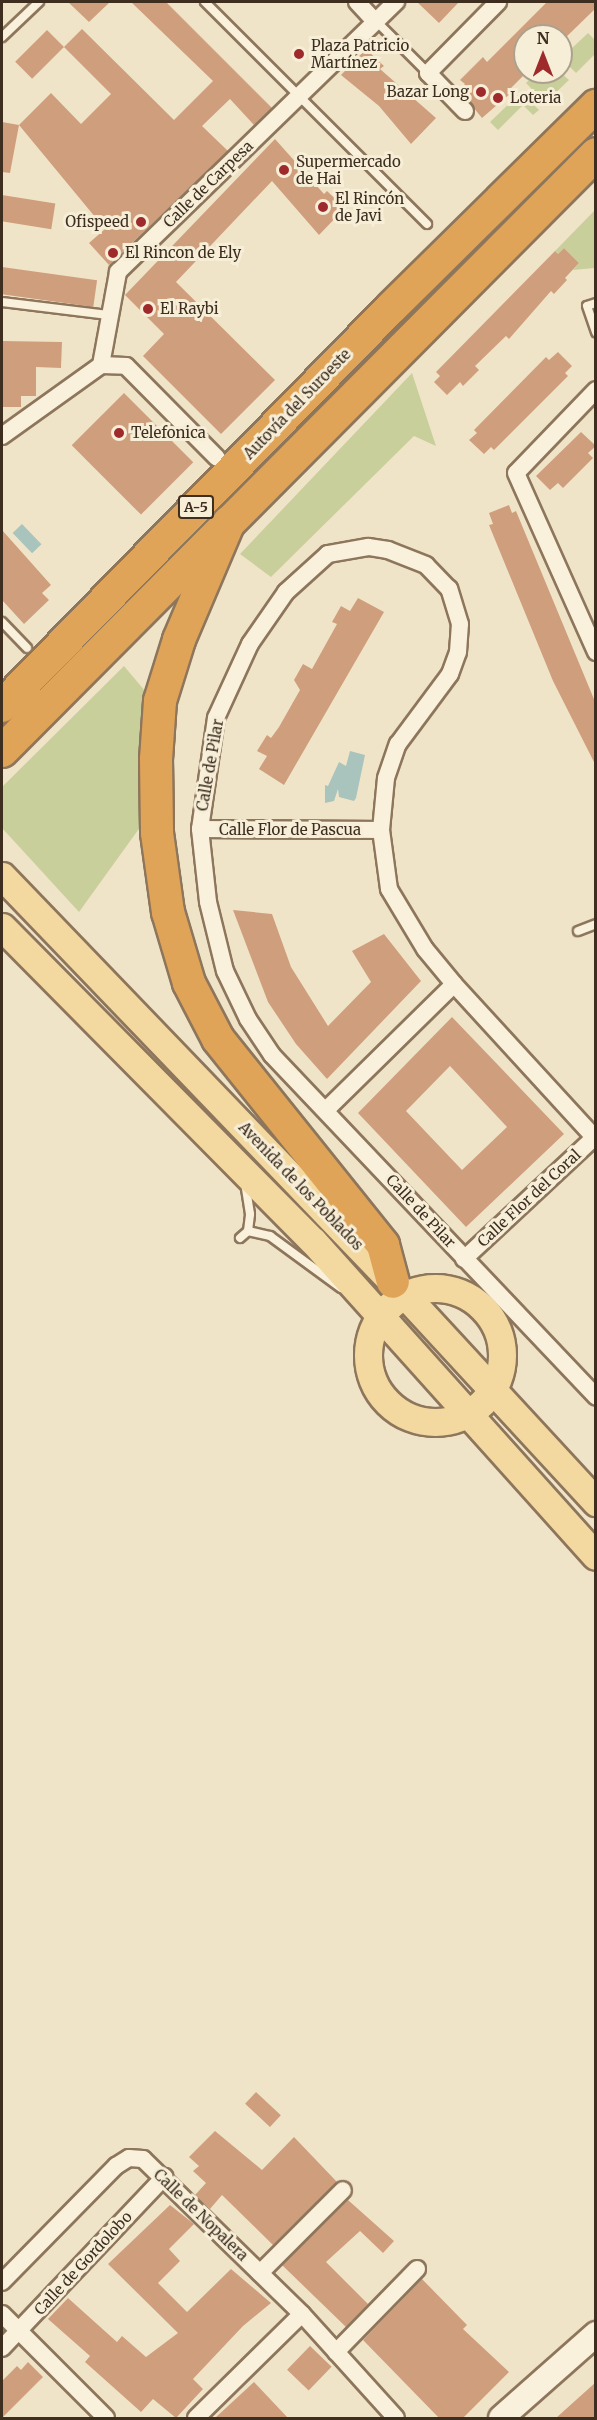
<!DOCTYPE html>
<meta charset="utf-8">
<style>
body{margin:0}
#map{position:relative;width:597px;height:2420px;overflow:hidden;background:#f0e4c8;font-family:Merriweather,serif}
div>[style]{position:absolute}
.green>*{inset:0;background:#c9cf9b}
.water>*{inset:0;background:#a9c4bc;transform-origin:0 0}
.building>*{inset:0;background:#cf9f7d;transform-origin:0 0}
.roads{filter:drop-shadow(2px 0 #8d765c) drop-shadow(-2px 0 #8d765c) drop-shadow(0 2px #8d765c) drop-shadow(0 -2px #8d765c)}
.lane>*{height:8px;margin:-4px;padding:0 4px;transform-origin:4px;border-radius:4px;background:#faf1dc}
.street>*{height:16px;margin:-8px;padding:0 8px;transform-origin:8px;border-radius:8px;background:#faf1dc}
.secondary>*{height:24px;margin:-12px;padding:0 12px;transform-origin:12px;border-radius:12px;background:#faf1dc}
.primary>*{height:27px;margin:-13.5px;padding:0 13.5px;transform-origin:13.5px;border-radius:13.5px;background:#f3d9a0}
.primary>.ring{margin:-13.5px;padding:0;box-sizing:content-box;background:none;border:27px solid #f3d9a0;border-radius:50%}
.highway>*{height:32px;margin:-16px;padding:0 16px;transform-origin:16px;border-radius:16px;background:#e0a458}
.dots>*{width:16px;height:16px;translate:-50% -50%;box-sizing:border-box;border:3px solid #f7eed8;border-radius:50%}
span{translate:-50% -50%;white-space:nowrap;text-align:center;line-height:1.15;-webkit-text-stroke:6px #f7eed8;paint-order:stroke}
.shield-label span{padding:2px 4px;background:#f7eed8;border:2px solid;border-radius:4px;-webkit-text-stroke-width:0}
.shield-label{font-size:14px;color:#3d2e20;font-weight:700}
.poi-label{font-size:15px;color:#3d2e20}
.left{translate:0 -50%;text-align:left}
.right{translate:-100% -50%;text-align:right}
.street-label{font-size:15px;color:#3d2e20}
.frame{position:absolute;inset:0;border:3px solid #3d2e20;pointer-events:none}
.north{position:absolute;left:513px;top:24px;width:60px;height:60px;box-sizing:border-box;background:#f7eed8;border:2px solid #ada18e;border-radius:50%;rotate:0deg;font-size:16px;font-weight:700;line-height:24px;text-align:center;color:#3d2e20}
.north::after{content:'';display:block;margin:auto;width:21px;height:27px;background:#9e2a2b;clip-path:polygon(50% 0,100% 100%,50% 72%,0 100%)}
</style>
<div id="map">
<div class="green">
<i style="clip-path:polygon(588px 33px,595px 40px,595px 54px,576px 73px,561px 58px,561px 48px,565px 43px,571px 49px)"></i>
<i style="clip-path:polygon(537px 72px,560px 72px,569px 80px,545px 103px,526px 83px)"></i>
<i style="clip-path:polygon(521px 92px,539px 110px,533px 115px,523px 105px,498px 130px,490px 122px)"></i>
<i style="clip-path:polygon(595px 210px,595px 268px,573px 270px,579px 263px,564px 248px,558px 254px,555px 251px)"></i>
<i style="clip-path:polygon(412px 373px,436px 446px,414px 436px,271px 577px,240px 554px)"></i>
<i style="clip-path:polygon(124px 666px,156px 704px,141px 826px,79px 912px,2px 828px,2px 787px)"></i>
</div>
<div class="water">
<i style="left:22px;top:524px;width:28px;height:13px;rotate:46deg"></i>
<i style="clip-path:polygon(350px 751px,365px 755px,356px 798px,354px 801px,339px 797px,338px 789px,334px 801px,325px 803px,325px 785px,328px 786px,339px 762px,346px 766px)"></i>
</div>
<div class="building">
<i style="clip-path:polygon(68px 2px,110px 2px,89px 22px)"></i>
<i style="clip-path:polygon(131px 2px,166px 2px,272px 108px,254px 125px,230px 99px,202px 126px,228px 151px,109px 265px,89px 243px,105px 229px,19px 125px,51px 93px,81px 124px,111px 94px,64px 47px,82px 29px,174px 120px,213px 81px)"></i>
<i style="clip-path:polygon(417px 2px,459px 2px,439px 23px)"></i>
<i style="clip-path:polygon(547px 2px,596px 2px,596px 8px,561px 42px,561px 36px,525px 36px,525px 74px,508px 91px,511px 93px,482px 118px,459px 90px,465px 84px,460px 80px,483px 57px,487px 62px)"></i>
<i style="left:47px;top:30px;width:24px;height:45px;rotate:45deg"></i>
<i style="clip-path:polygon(366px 49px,384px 66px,380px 69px,436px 118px,411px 144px,379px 106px,341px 75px)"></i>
<i style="clip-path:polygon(2px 122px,19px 125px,10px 173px,2px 172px)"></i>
<i style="clip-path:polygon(275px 139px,324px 194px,327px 191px,345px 208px,319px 235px,272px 181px,176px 282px,275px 380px,221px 434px,143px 356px,164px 334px,125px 295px)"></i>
<i style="left:2px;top:195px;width:54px;height:26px;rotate:9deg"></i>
<i style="clip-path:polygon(564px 248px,579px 263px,565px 278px,567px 280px,554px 294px,551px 291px,509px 339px,506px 336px,475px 366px,479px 370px,463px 386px,460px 382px,447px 395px,434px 382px,440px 376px,436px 372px,555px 251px,558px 254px)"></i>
<i style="left:2px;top:267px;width:96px;height:27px;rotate:8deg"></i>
<i style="clip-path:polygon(2px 341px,62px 342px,61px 368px,36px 367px,36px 396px,21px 396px,21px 407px,2px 407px)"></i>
<i style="clip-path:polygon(558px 352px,572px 366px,565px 373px,568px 376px,494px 450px,491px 447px,484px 454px,469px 440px,477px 433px,474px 430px,546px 357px,549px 360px)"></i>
<i style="left:124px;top:393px;width:98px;height:74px;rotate:45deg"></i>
<i style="clip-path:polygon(581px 432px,596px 446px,588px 453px,593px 458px,563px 488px,558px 483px,550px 490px,536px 476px)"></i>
<i style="clip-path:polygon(509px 505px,512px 513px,516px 511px,596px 704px,596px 766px,553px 681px,489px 525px,493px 524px,489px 513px)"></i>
<i style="clip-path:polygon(2px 530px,51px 585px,42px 593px,49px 600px,24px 624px,2px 600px)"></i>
<i style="clip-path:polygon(358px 598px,384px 612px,284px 785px,259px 769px,267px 756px,257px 751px,267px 735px,271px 738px,279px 727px,300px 690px,294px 680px,303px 664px,312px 669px,337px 624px,332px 622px,341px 606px,350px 611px)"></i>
<i style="clip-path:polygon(233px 910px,272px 914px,291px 967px,328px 1026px,371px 982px,352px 951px,384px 934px,421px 981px,327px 1079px,296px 1044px,268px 1002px)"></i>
<i style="clip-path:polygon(evenodd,452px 1017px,564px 1134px,466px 1227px,358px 1113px,452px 1017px,450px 1066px,507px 1127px,462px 1170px,406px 1111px,450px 1066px)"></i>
<i style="left:256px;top:2092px;width:34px;height:16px;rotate:43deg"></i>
<i style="clip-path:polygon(215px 2131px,262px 2170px,294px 2137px,337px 2182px,273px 2245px,222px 2195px,210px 2209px,195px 2195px,206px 2183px,193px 2171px,199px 2166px,189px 2157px)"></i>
<i style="clip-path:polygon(348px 2200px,394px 2241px,383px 2253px,360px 2231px,326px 2262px,368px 2304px,346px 2327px,282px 2265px)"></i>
<i style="clip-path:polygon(170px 2205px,194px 2224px,169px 2249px,180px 2261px,158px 2283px,187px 2312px,231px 2269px,271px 2303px,243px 2326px,193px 2379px,203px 2389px,176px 2418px,153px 2399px,141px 2412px,85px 2362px,90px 2356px,48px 2319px,68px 2298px,117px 2342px,122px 2336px,146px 2357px,178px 2333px,108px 2264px)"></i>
<i style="clip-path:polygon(422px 2279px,467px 2325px,463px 2329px,509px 2372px,463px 2418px,439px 2418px,363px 2340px)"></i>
<i style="left:310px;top:2346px;width:30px;height:33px;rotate:44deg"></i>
<i style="clip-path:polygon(28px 2362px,43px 2377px,2px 2418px,2px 2381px,17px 2366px,21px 2370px)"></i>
<i style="clip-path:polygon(254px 2382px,288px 2418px,215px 2418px)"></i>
<i style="clip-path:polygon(596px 2382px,596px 2418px,556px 2418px)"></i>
</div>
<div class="roads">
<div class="lane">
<i style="left:205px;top:2px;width:314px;rotate:45deg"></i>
<i style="left:376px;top:21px;width:74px;rotate:45deg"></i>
<i style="left:2px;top:37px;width:51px;rotate:-43.4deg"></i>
<i style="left:2px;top:302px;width:107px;rotate:7deg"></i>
<i style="left:596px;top:303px;width:9px;rotate:162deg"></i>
<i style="left:587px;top:306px;width:28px;rotate:71deg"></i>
<i style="left:2px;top:622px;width:36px;rotate:46deg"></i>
<i style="left:578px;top:931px;width:19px;rotate:-21deg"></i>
<i style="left:248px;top:1231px;width:23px;rotate:13deg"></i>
<i style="left:270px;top:1236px;width:88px;rotate:36.2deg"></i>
<i style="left:240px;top:1238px;width:11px;rotate:-41deg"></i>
<i style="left:248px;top:1231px;width:17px;rotate:-83deg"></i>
<i style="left:250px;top:1214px;width:30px;rotate:-99deg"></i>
</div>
<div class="street">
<i style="left:357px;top:2px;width:26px;rotate:47deg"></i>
<i style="left:465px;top:111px;width:53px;rotate:-134.2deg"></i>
<i style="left:428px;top:73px;width:100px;rotate:-45.4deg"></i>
<i style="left:101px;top:365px;width:25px;rotate:2deg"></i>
<i style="left:126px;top:366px;width:129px;rotate:45.3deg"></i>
<i style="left:596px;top:390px;width:115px;rotate:133.9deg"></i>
<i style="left:516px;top:473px;width:196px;rotate:65.9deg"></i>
<i style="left:2px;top:436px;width:122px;rotate:-35.6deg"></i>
<i style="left:101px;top:365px;width:95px;rotate:-79.6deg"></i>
<i style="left:118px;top:272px;width:388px;rotate:-44.2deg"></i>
<i style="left:200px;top:829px;width:181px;rotate:0.3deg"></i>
<i style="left:327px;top:1109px;width:178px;rotate:-44.5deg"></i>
<i style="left:594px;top:1137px;width:207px;rotate:-132.5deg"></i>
<i style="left:454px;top:984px;width:45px;rotate:-129.6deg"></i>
<i style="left:425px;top:949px;width:70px;rotate:-121deg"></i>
<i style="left:389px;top:889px;width:60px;rotate:-97.7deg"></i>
<i style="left:381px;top:830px;width:52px;rotate:-84.5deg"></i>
<i style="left:386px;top:778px;width:36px;rotate:-71deg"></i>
<i style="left:398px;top:744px;width:87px;rotate:-53.4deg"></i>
<i style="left:450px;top:674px;width:23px;rotate:-70deg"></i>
<i style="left:458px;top:652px;width:28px;rotate:-86deg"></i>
<i style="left:460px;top:624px;width:37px;rotate:-107deg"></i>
<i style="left:449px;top:589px;width:33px;rotate:-134deg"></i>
<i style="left:426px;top:565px;width:41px;rotate:-158.5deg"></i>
<i style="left:388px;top:550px;width:20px;rotate:-171deg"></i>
<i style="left:368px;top:547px;width:41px;rotate:170.1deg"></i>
<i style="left:328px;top:554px;width:57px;rotate:137.9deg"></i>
<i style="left:286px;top:592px;width:63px;rotate:124.7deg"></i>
<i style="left:250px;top:644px;width:81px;rotate:114.7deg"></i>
<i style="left:216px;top:718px;width:112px;rotate:98.2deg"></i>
<i style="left:200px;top:829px;width:73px;rotate:83.7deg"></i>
<i style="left:208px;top:902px;width:71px;rotate:76.2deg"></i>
<i style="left:225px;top:971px;width:53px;rotate:64.4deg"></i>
<i style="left:248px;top:1019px;width:43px;rotate:56.3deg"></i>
<i style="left:272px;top:1055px;width:471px;rotate:46.5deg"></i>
<i style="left:464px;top:1259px;width:180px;rotate:-43deg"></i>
<i style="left:260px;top:2273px;width:117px;rotate:-45deg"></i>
<i style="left:2px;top:2282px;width:163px;rotate:-45.5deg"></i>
<i style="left:116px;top:2166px;width:15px;rotate:-32deg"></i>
<i style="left:129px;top:2158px;width:14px;rotate:4deg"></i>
<i style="left:143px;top:2159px;width:222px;rotate:44.3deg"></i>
<i style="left:302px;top:2314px;width:140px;rotate:47.9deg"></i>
<i style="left:2px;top:2314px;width:147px;rotate:45deg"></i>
<i style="left:2px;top:2348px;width:236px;rotate:-46.5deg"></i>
<i style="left:336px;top:2352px;width:116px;rotate:-45.7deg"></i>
<i style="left:196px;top:2418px;width:148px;rotate:-44.5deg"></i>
</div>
<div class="secondary">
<i style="left:501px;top:2418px;width:127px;rotate:-41.5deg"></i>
</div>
<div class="primary">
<i style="left:2px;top:876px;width:581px;rotate:46.12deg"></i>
<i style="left:405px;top:1295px;width:282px;rotate:47.3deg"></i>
<i style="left:2px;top:927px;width:442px;rotate:45.3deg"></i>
<i style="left:313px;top:1241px;width:423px;rotate:48.1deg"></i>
<i class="ring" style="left:368px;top:1288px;width:107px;height:107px"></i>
</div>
<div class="highway">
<i style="left:229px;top:522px;width:128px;rotate:113deg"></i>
<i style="left:179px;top:640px;width:64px;rotate:107.3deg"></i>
<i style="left:160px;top:701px;width:58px;rotate:93.9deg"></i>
<i style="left:156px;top:759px;width:74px;rotate:89.2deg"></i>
<i style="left:157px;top:833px;width:80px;rotate:82.1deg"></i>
<i style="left:168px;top:912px;width:74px;rotate:73.5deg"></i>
<i style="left:189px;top:983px;width:63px;rotate:62.6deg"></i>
<i style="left:218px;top:1039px;width:264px;rotate:51.3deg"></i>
<i style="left:383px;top:1245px;width:38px;rotate:75deg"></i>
<i style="left:2px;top:706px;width:557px;rotate:-45.66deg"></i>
<i style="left:391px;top:308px;width:288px;rotate:-44.6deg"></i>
<i style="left:2px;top:751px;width:842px;rotate:-45.14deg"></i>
</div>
</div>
<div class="dots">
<i style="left:299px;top:54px;background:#9e2a2b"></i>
<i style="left:481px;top:92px;background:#9e2a2b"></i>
<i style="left:498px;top:98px;background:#9e2a2b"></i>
<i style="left:284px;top:170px;background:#9e2a2b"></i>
<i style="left:323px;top:207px;background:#9e2a2b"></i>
<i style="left:141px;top:222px;background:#9e2a2b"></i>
<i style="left:113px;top:253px;background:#9e2a2b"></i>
<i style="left:148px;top:309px;background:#9e2a2b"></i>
<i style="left:119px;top:433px;background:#9e2a2b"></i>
</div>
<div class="shield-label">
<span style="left:196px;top:507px">A-5</span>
</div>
<div class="poi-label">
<span class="left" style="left:311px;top:54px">Plaza Patricio<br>Martínez</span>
<span class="right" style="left:469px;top:92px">Bazar Long</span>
<span class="left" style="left:510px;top:98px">Loteria</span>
<span class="left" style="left:296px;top:170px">Supermercado<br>de Hai</span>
<span class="left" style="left:335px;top:207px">El Rincón<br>de Javi</span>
<span class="right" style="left:129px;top:222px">Ofispeed</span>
<span class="left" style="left:125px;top:253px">El Rincon de Ely</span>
<span class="left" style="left:160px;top:309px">El Raybi</span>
<span class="left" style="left:131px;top:433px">Telefonica</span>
</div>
<div class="street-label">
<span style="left:208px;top:184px;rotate:-44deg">Calle de Carpesa</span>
<span style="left:297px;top:404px;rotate:-46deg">Autovía del Suroeste</span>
<span style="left:210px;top:765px;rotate:-80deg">Calle de Pilar</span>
<span style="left:290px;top:830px">Calle Flor de Pascua</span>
<span style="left:301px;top:1186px;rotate:46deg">Avenida de los Poblados</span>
<span style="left:529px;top:1198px;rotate:-43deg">Calle Flor del Coral</span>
<span style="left:421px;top:1211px;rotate:47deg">Calle de Pilar</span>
<span style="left:201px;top:2215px;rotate:44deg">Calle de Nopalera</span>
<span style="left:83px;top:2263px;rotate:-47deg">Calle de Gordolobo</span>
</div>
<div class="frame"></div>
<div class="north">N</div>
</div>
